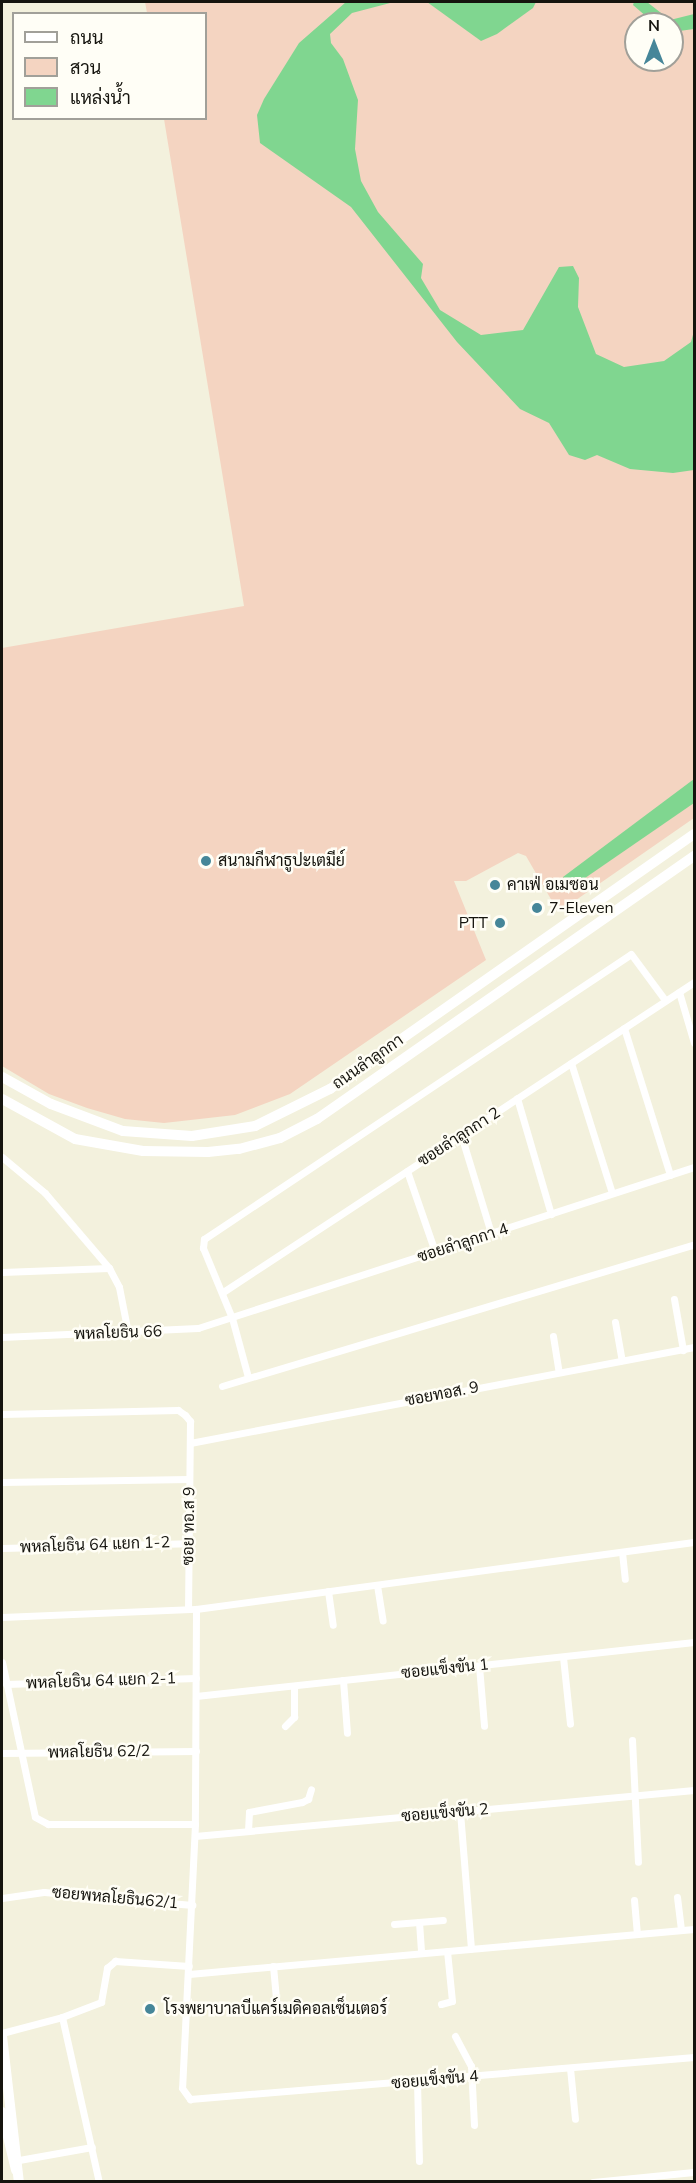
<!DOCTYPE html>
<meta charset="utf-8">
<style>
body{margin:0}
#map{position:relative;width:696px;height:2183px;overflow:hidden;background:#f3f1dd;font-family:"Nunito Sans",Sarabun,sans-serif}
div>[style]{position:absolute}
.green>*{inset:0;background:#f4d4c1}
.water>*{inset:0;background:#80d690}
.street>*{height:7px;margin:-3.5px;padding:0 3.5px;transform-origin:3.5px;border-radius:3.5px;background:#fff}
.secondary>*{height:10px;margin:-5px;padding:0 5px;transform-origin:5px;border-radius:5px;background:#fff}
.primary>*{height:10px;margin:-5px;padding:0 5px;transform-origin:5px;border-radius:5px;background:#fff}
.dots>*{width:16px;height:16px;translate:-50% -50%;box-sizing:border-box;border:3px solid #fffef6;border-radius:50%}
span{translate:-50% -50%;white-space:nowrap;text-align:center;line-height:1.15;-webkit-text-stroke:5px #fffef6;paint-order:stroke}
.poi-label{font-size:16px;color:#15140e}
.left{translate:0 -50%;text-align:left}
.right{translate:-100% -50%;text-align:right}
.street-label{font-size:16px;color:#15140e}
.frame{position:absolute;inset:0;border:3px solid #15140e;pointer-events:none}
.legend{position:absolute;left:12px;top:12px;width:195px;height:108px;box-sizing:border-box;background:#fffef6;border:2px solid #a1a099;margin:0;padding:8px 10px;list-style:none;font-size:18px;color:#15140e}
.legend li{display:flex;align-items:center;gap:12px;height:30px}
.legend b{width:30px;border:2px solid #a1a099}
.north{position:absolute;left:624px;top:12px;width:60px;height:60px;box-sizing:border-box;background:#fffef6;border:2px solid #a1a099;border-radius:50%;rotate:0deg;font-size:16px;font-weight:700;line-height:24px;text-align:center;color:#15140e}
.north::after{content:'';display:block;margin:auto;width:21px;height:27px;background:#468699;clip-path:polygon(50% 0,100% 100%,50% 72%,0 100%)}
</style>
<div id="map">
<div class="green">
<i style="clip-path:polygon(evenodd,145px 2px,694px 2px,694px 818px,563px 909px,556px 908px,526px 856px,518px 853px,466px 881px,454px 881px,486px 960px,290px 1094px,235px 1115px,164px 1123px,125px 1119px,87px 1108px,49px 1094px,2px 1066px,2px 648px,244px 606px,164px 119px,206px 118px,206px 14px,147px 13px,145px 2px,636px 24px,672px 24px,672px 60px,636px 60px,636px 24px)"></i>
</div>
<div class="water">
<i style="clip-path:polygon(346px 2px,394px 2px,352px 13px,330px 34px,331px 43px,343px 59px,358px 100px,355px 149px,361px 181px,378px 212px,423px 264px,421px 278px,440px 310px,481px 335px,523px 330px,559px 267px,573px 266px,579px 278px,578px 307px,596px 354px,624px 367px,664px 361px,691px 342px,694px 331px,694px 470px,673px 473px,630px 469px,597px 455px,585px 460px,569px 455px,549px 423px,520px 409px,457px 342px,351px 207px,260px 143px,257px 115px,264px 99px,299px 43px)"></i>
<i style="clip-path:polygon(427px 2px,536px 2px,533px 8px,497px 34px,481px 41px)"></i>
<i style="clip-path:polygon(634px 2px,647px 2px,670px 20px,694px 14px,694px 29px,672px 32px,672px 24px,655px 24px,633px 5px)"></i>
<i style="clip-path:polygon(694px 779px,694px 803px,572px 887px,563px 877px)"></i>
</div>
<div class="street">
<i style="left:679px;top:992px;width:53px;rotate:73.6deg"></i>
<i style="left:624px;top:1028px;width:154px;rotate:72.6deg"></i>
<i style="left:571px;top:1063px;width:136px;rotate:72.5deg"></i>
<i style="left:517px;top:1098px;width:121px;rotate:73.7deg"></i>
<i style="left:461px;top:1135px;width:102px;rotate:73deg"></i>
<i style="left:2px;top:1157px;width:56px;rotate:39.9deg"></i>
<i style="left:45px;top:1193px;width:99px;rotate:49.5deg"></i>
<i style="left:109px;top:1268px;width:21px;rotate:62deg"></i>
<i style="left:119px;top:1287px;width:47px;rotate:78.9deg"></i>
<i style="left:407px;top:1171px;width:86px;rotate:70.9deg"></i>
<i style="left:2px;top:1272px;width:107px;rotate:-2.1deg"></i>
<i style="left:223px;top:1292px;width:564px;rotate:-33.35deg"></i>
<i style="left:674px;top:1299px;width:52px;rotate:80deg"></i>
<i style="left:615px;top:1322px;width:39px;rotate:80deg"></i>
<i style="left:553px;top:1336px;width:36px;rotate:81deg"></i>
<i style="left:2px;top:1337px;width:196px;rotate:-2.6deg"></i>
<i style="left:198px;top:1328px;width:521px;rotate:-17.98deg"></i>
<i style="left:248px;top:1377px;width:61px;rotate:-105.2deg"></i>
<i style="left:232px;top:1318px;width:76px;rotate:-112.5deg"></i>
<i style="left:203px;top:1248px;width:9px;rotate:-84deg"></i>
<i style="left:204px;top:1239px;width:513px;rotate:-33.72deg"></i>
<i style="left:631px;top:954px;width:57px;rotate:53.5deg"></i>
<i style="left:222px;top:1386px;width:493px;rotate:-16.7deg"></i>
<i style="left:2px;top:1414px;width:176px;rotate:-1.3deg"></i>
<i style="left:178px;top:1410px;width:9px;rotate:36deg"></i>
<i style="left:185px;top:1415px;width:8px;rotate:50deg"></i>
<i style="left:190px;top:1421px;width:188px;rotate:90.6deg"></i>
<i style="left:190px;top:1443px;width:513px;rotate:-10.78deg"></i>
<i style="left:2px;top:1482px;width:187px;rotate:-0.9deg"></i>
<i style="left:2px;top:1548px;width:186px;rotate:-1.5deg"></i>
<i style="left:622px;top:1552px;width:27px;rotate:84deg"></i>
<i style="left:377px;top:1585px;width:36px;rotate:81deg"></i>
<i style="left:328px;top:1591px;width:34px;rotate:82deg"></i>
<i style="left:196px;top:1609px;width:215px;rotate:90.3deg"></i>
<i style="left:195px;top:1824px;width:264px;rotate:92.8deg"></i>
<i style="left:182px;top:2088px;width:14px;rotate:54deg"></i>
<i style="left:190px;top:2099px;width:506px;rotate:-4.76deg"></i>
<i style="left:2px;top:1617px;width:194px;rotate:-2.4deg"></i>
<i style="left:196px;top:1609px;width:502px;rotate:-7.66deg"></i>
<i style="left:563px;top:1657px;width:67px;rotate:84deg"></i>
<i style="left:2px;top:1662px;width:158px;rotate:78deg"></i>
<i style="left:35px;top:1817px;width:15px;rotate:28deg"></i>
<i style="left:48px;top:1824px;width:147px"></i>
<i style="left:479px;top:1666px;width:60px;rotate:85.2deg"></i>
<i style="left:343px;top:1680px;width:53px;rotate:85.7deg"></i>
<i style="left:6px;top:1684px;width:190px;rotate:-1.8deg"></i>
<i style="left:196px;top:1696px;width:501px;rotate:-6.19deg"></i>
<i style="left:285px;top:1726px;width:13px;rotate:-45deg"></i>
<i style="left:294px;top:1717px;width:31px;rotate:-90deg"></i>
<i style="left:632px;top:1740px;width:122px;rotate:87.2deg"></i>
<i style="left:2px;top:1753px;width:194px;rotate:-0.6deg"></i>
<i style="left:460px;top:1812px;width:137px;rotate:85.4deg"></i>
<i style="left:248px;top:1831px;width:19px;rotate:-87deg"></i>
<i style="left:249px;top:1812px;width:54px;rotate:-10.7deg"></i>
<i style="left:302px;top:1802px;width:7px;rotate:-27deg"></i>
<i style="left:308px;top:1799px;width:10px;rotate:-73deg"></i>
<i style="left:195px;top:1836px;width:501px;rotate:-5.27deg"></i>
<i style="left:677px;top:1897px;width:33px;rotate:83deg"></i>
<i style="left:2px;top:1898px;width:42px;rotate:-8.1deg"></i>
<i style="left:44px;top:1892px;width:149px;rotate:5deg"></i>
<i style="left:634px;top:1900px;width:34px;rotate:85deg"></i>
<i style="left:419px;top:1922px;width:31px;rotate:86deg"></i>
<i style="left:394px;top:1924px;width:49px;rotate:-4.7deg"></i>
<i style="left:273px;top:1966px;width:43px;rotate:84.7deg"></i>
<i style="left:189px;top:1974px;width:507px;rotate:-5.09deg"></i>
<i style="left:441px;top:2004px;width:11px;rotate:-15deg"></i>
<i style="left:452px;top:2001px;width:50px;rotate:-95.7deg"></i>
<i style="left:62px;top:2017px;width:169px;rotate:77.4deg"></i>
<i style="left:2px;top:2033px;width:62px;rotate:-14.9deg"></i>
<i style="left:62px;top:2017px;width:42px;rotate:-21deg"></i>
<i style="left:101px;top:2002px;width:35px;rotate:-80deg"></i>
<i style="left:107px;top:1968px;width:11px;rotate:-41deg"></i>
<i style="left:115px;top:1961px;width:74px;rotate:3.9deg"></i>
<i style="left:455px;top:2036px;width:34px;rotate:62deg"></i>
<i style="left:471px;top:2066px;width:59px;rotate:87.1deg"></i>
<i style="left:570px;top:2068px;width:51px;rotate:84.4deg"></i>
<i style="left:417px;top:2081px;width:80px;rotate:88.6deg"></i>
<i style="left:19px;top:2160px;width:74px;rotate:-10.1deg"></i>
<i style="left:593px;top:2182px;width:101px;rotate:-5.7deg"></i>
</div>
<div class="secondary">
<i style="left:2px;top:1077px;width:56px;rotate:28.9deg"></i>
<i style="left:51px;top:1104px;width:77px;rotate:20.6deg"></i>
<i style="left:123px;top:1131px;width:69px;rotate:4.1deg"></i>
<i style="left:192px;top:1136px;width:64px;rotate:-9deg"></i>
<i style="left:255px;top:1126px;width:84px;rotate:-26.3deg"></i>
<i style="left:330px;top:1089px;width:444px;rotate:-35deg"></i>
<i style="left:2px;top:1099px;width:83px;rotate:28.7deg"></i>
<i style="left:75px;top:1139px;width:69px;rotate:10deg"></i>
<i style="left:143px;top:1151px;width:65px;rotate:0.9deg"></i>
<i style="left:208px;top:1152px;width:31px;rotate:-6deg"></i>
<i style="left:239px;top:1149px;width:42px;rotate:-15deg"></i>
<i style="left:280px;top:1138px;width:42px;rotate:-27.2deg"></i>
<i style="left:317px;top:1119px;width:460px;rotate:-34.9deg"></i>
</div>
<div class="primary">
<i style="left:2px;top:2036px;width:147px;rotate:83.4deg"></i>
<i style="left:2px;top:2112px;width:60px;rotate:76.4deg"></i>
</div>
<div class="dots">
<i style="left:206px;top:861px;background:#468699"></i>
<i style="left:495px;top:885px;background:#468699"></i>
<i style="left:537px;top:908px;background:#468699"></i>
<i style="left:500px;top:923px;background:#468699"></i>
<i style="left:150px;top:2009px;background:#468699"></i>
</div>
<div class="poi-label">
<span class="left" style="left:218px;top:861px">สนามกีฬาธูปะเตมีย์</span>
<span class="left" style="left:507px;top:885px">คาเฟ่ อเมซอน</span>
<span class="left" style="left:549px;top:908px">7-Eleven</span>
<span class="right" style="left:488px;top:923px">PTT</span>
<span class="left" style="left:164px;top:2009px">โรงพยาบาลบีแคร์เมดิคอลเซ็นเตอร์</span>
</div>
<div class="street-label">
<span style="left:368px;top:1062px;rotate:-35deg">ถนนลำลูกกา</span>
<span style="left:459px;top:1137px;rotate:-33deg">ซอยลำลูกกา 2</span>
<span style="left:463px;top:1243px;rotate:-18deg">ซอยลำลูกกา 4</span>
<span style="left:118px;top:1333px;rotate:-2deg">พหลโยธิน 66</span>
<span style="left:442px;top:1394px;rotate:-11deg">ซอยทอส. 9</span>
<span style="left:189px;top:1526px;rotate:-89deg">ซอย ทอ.ส 9</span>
<span style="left:95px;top:1545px;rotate:-2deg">พหลโยธิน 64 แยก 1-2</span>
<span style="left:445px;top:1669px;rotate:-6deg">ซอยแข็งขัน 1</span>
<span style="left:101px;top:1681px;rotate:-2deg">พหลโยธิน 64 แยก 2-1</span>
<span style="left:99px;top:1752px;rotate:-1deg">พหลโยธิน 62/2</span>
<span style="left:445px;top:1813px;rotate:-5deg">ซอยแข็งขัน 2</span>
<span style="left:115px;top:1898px;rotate:5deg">ซอยพหลโยธิน62/1</span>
<span style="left:435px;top:2080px;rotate:-5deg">ซอยแข็งขัน 4</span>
</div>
<div class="frame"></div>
<ul class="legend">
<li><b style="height:8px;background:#fff"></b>ถนน</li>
<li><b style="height:16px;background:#f4d4c1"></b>สวน</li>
<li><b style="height:16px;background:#80d690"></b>แหล่งน้ำ</li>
</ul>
<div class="north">N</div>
</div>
